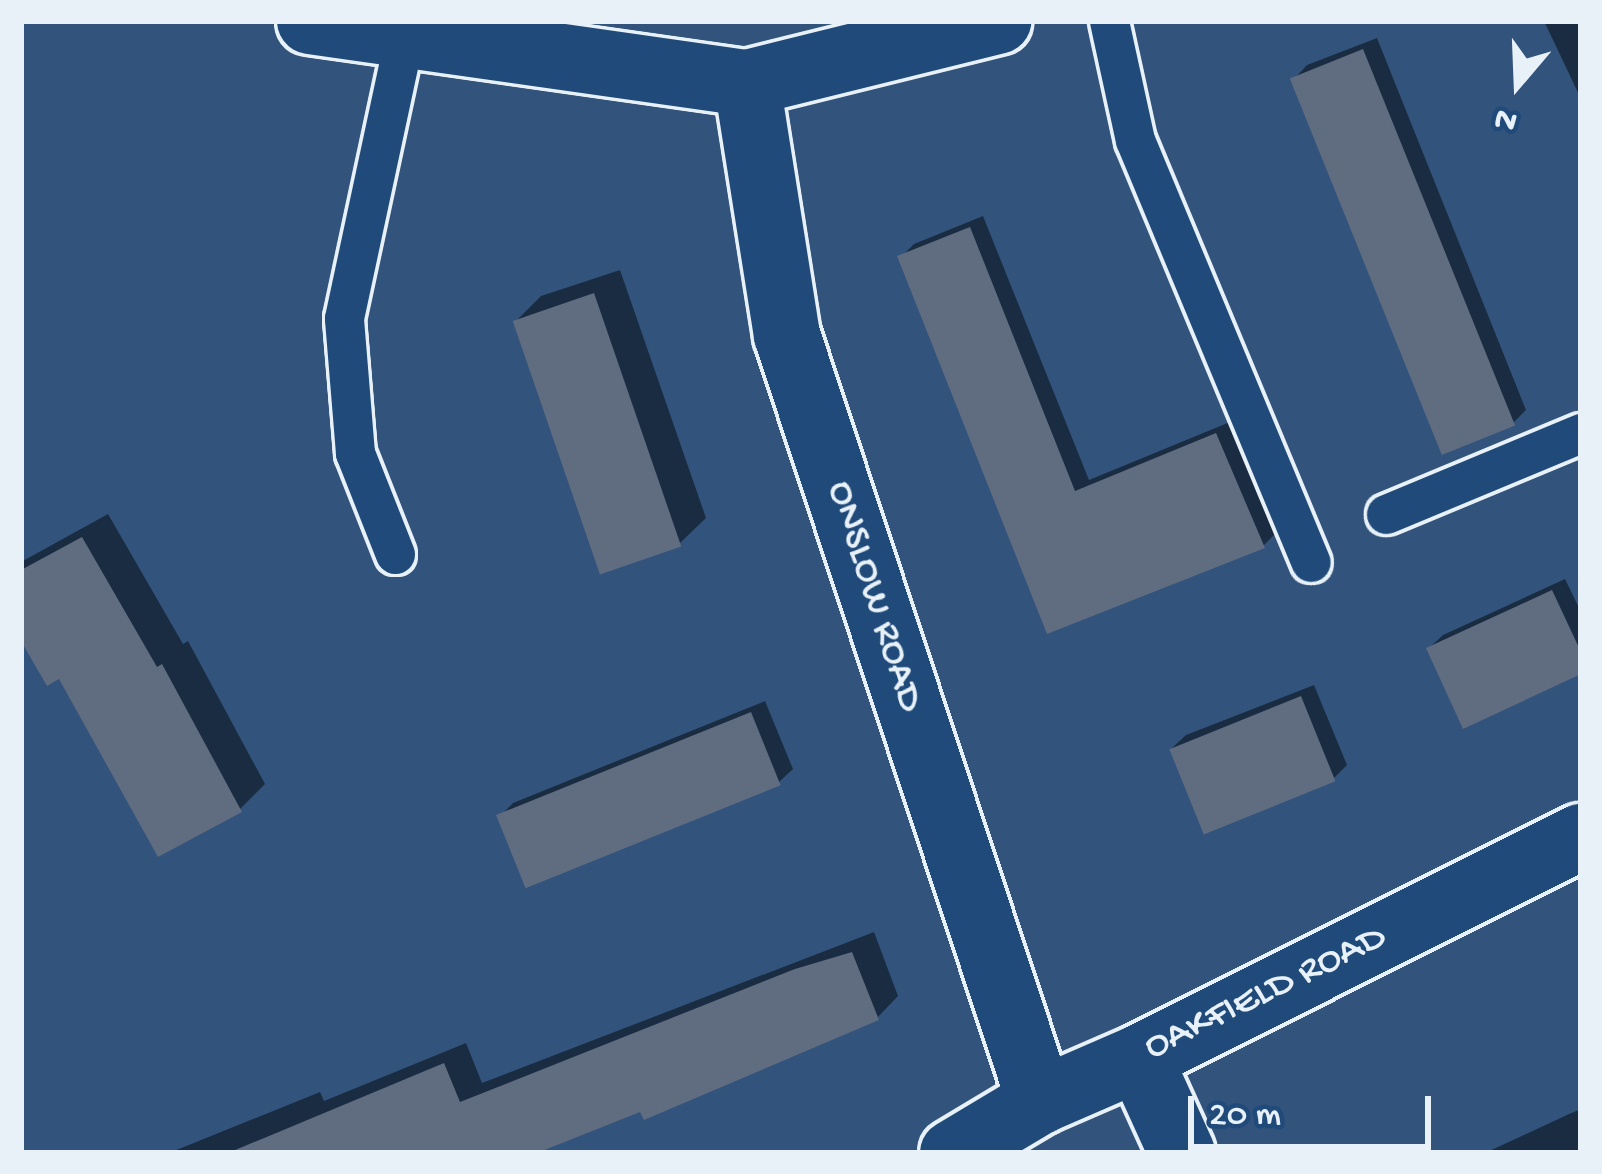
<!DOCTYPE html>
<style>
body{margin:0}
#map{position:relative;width:1602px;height:1174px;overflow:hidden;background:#32547c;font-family:"Gochi Hand",sans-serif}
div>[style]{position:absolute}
.shadow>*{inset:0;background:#0007}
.building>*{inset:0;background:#606c80;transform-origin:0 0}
.roads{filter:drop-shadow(3px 0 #e8f1f8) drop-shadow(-3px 0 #e8f1f8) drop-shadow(0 3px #e8f1f8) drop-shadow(0 -3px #e8f1f8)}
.service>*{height:39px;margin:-19.5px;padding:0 19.5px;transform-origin:19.5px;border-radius:19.5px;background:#1f4a7a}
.minor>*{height:66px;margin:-33px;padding:0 33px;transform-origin:33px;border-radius:33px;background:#1f4a7a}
span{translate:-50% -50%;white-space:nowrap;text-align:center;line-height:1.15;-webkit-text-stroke:9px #1f4a7a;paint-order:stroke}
.street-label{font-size:39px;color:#e8f1f8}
.frame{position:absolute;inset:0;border:24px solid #e8f1f8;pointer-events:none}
.north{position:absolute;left:1458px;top:24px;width:120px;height:120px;-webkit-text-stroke:9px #1f4a7a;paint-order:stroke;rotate:199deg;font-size:33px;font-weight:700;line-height:48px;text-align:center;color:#e8f1f8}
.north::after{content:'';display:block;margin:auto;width:42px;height:54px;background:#e8f1f8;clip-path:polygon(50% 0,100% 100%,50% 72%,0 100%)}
.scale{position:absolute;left:1188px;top:1096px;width:243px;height:54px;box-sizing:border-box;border:6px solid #e8f1f8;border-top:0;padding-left:15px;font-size:36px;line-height:42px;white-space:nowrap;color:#e8f1f8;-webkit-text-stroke:9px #1f4a7a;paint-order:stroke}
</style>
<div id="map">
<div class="shadow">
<i style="clip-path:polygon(1544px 21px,1581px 21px,1581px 99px)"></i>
<i style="clip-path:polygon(1377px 38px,1526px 410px,1513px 423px,1294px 79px,1307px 65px)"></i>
<i style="clip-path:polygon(983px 216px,1089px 480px,1230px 422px,1276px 533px,1263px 546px,1049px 630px,901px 257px,914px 244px)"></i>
<i style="clip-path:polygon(620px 270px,706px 518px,680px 543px,516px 321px,541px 296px)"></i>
<i style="clip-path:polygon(108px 514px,183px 644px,188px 641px,265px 784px,240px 809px,60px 675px,21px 635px,21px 562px)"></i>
<i style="clip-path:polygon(1565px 579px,1581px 612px,1581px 671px,1429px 648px,1443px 635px)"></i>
<i style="clip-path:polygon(1314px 685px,1347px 765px,1334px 778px,1172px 748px,1186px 735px)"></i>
<i style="clip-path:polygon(765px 701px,793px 769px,779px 782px,500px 816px,513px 803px)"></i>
<i style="clip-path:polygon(874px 932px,898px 996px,877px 1018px,642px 1108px,506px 1153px,169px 1153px,320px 1092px,324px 1101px,466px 1043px,482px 1083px)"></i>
<i style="clip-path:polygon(1581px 1109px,1581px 1153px,1485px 1153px,1569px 1114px)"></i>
</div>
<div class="building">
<i style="left:1363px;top:49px;width:406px;height:79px;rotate:68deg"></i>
<i style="clip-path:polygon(970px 227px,1075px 491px,1216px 433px,1265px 548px,1047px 634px,897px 256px)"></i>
<i style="left:594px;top:293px;width:268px;height:86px;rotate:71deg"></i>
<i style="clip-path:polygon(82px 537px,157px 667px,162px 664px,242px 812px,158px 857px,59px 679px,47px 686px,21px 641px,21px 570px)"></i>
<i style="clip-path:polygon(1552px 590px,1581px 652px,1581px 674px,1463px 729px,1426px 648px)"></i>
<i style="left:1301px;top:696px;width:92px;height:142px;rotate:68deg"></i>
<i style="left:751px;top:712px;width:79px;height:275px;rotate:68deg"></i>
<i style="clip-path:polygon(852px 952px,879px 1020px,644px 1120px,640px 1112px,537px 1153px,228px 1153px,444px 1063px,460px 1102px,795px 969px)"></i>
</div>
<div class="roads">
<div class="service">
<i style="left:1109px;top:21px;width:122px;rotate:77.7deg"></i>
<i style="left:1135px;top:140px;width:457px;rotate:67.4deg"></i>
<i style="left:1386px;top:514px;width:211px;rotate:-22.6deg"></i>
<i style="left:395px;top:554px;width:109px;rotate:-111.6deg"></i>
<i style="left:355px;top:453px;width:135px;rotate:-94.7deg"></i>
<i style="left:344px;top:318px;width:286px;rotate:-77.9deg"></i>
</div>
<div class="minor">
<i style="left:310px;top:21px;width:441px;rotate:8.1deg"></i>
<i style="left:747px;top:83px;width:259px;rotate:-13.9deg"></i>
<i style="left:747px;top:83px;width:255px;rotate:81deg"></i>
<i style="left:787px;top:335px;width:807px;rotate:71.72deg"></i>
<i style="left:1139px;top:1058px;width:104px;rotate:65.6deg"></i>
<i style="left:953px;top:1153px;width:101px;rotate:-30.9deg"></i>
<i style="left:1040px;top:1101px;width:108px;rotate:-23.5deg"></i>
<i style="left:1139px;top:1058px;width:494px;rotate:-26.6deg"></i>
</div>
</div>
<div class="street-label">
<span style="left:873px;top:597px;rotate:72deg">ONSLOW ROAD</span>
<span style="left:1266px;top:994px;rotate:-26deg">OAKFIELD ROAD</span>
</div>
<div class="frame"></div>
<div class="north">N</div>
<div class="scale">20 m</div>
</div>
